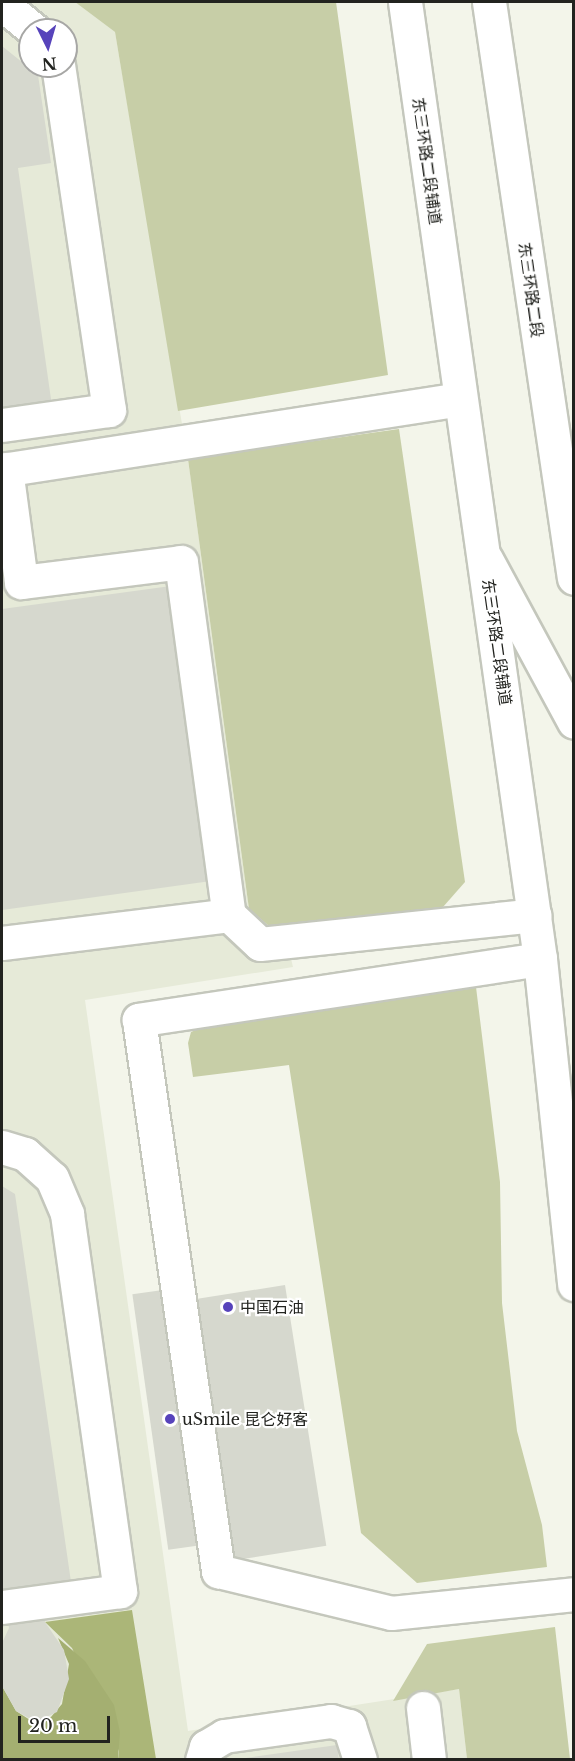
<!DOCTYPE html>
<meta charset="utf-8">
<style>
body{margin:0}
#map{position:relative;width:575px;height:1761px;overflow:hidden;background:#f3f5ea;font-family:"Libre Baskerville","Noto Sans SC",serif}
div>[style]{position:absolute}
.built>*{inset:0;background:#e6ead8}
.green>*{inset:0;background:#c7cea7}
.forest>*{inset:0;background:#abb678}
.water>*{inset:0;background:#a4af71}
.building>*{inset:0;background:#d6d8ce;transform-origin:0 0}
.roads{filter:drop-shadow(2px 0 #c4c7bc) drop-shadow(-2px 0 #c4c7bc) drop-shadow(0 2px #c4c7bc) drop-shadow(0 -2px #c4c7bc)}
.minor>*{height:33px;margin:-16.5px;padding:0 16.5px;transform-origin:16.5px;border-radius:16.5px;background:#fff}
.major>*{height:33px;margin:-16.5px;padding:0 16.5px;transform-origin:16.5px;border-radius:16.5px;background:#fff}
.highway>*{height:33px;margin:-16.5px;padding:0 16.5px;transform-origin:16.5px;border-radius:16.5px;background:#fff}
.dots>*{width:16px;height:16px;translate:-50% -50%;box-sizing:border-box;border:3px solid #fff;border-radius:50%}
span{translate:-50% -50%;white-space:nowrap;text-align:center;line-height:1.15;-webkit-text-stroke:4.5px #fff;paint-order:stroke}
.street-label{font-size:16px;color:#22231f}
.poi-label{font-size:16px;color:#22231f}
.left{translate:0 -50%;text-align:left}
.frame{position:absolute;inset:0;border:3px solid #22231f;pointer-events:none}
.north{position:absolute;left:18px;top:18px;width:60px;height:60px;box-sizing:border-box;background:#fff;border:2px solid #a7a7a5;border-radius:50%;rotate:175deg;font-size:16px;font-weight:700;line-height:24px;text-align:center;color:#22231f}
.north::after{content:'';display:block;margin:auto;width:21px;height:27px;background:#5743bb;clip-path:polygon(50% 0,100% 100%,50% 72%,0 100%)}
.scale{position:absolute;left:18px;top:1716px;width:92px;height:27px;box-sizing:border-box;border:3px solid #22231f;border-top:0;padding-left:8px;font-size:18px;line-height:21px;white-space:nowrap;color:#22231f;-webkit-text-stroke:4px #fff;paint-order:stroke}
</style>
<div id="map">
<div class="built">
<i style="clip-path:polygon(evenodd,2px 2px,75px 2px,115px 32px,188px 459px,249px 909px,269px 926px,283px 925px,293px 967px,85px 1000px,188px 1731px,459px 1689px,467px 1759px,2px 1759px,2px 2px,30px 30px,66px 30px,66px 66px,30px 66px,30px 30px)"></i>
</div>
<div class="green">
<i style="clip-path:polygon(75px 2px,336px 2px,388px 375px,178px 411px,115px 32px)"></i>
<i style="clip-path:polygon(399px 429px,465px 882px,443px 907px,269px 926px,249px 909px,188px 459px)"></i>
<i style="clip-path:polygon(476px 987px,500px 1182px,502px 1303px,517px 1431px,542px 1525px,547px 1567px,417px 1583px,361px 1533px,289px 1065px,193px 1077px,188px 1043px,191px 1032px,203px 1027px)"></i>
<i style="clip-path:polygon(555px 1627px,570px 1759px,467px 1759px,459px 1689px,393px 1701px,427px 1644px)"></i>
</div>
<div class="forest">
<i style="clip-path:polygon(132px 1610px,156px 1759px,118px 1759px,119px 1751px,72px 1648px,45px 1622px)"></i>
</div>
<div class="water">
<i style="clip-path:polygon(58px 1638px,85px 1661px,114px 1705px,120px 1732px,118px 1759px,2px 1759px,2px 1686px,16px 1711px,30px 1720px,51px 1717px,62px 1704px,69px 1664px)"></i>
</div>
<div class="building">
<i style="clip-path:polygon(2px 46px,38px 75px,51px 163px,18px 168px,52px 406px,2px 413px)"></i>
<i style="clip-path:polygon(171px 586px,211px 881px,2px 910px,2px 609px)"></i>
<i style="clip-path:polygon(2px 1186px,15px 1194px,71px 1582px,39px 1587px,45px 1622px,64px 1650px,69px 1679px,57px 1712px,36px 1722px,16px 1711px,2px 1686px,2px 1643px,9px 1628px,2px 1592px)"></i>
<i style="left:285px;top:1285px;width:264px;height:98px;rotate:81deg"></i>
<i style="left:170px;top:1289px;width:258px;height:38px;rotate:82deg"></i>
<i style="clip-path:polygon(337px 1745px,339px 1760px,246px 1760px,246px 1758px)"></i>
</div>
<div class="roads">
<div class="minor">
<i style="left:2px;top:4px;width:41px;rotate:39.1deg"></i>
<i style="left:2px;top:425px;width:108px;rotate:-8deg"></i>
<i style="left:109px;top:410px;width:348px;rotate:-98.4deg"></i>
<i style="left:6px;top:469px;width:114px;rotate:82.4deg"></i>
<i style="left:21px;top:582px;width:161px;rotate:-7.1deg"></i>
<i style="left:181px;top:562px;width:356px;rotate:82.3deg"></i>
<i style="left:229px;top:915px;width:42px;rotate:43.1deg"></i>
<i style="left:260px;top:944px;width:276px;rotate:-6deg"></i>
<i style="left:2px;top:470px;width:463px;rotate:-8.8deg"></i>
<i style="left:2px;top:943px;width:229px;rotate:-7deg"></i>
<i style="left:540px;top:959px;width:406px;rotate:171.4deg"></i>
<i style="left:139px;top:1020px;width:557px;rotate:81.84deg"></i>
<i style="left:218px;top:1571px;width:178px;rotate:13.6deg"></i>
<i style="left:391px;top:1613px;width:184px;rotate:-5.9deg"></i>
<i style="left:2px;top:1147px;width:24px;rotate:17deg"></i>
<i style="left:25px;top:1154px;width:36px;rotate:42deg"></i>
<i style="left:52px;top:1178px;width:39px;rotate:67deg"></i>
<i style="left:67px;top:1214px;width:381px;rotate:82deg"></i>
<i style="left:120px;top:1591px;width:119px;rotate:172.3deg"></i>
<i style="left:423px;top:1708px;width:52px;rotate:83.4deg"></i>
<i style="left:202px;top:1760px;width:14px;rotate:-73deg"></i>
<i style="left:206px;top:1747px;width:21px;rotate:-31deg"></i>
<i style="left:224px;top:1736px;width:108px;rotate:-8deg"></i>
<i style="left:331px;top:1721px;width:19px;rotate:16deg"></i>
<i style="left:349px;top:1726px;width:36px;rotate:72deg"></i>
</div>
<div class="major">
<i style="left:405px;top:2px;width:966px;rotate:81.97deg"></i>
<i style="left:540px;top:959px;width:327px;rotate:84deg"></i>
</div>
<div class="highway">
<i style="left:489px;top:2px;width:582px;rotate:81.61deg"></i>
<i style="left:486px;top:559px;width:185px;rotate:61.6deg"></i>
</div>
</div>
<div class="dots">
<i style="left:228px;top:1307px;background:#5743bb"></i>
<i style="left:170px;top:1419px;background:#5743bb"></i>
</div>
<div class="street-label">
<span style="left:427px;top:161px;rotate:82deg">东三环路二段辅道</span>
<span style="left:531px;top:290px;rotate:82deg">东三环路二段</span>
<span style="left:497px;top:642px;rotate:82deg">东三环路二段辅道</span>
</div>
<div class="poi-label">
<span class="left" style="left:240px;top:1307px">中国石油</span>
<span class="left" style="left:182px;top:1419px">uSmile 昆仑好客</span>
</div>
<div class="frame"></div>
<div class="north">N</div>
<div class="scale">20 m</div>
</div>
